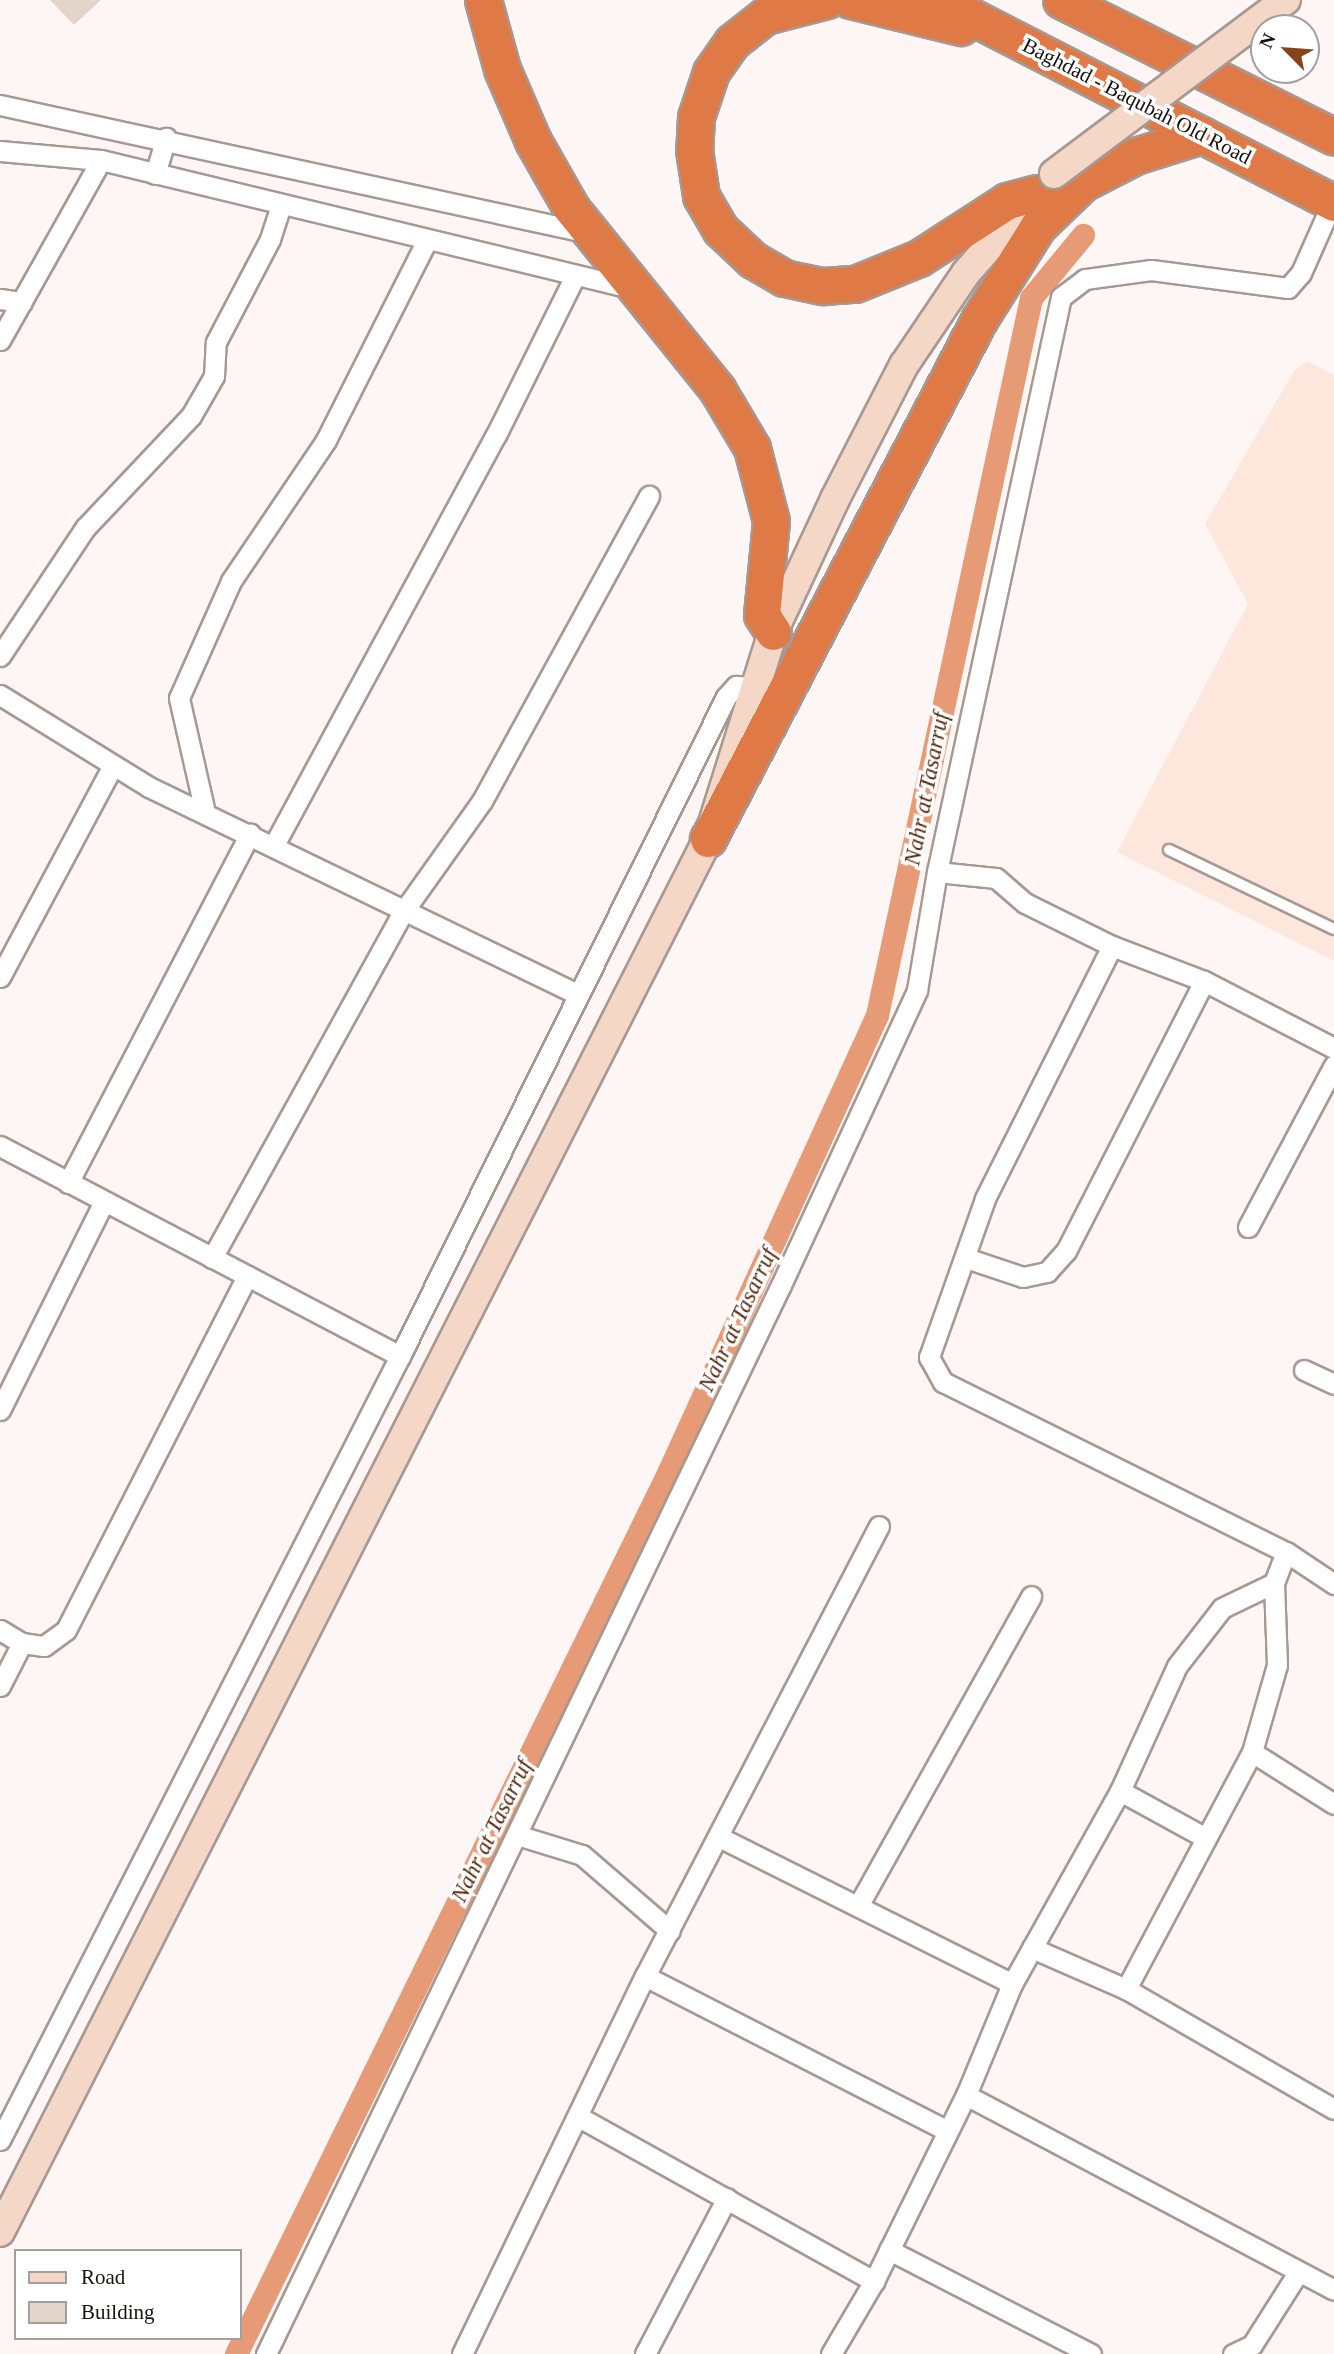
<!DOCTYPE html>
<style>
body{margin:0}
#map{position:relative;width:1334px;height:2354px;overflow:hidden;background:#fdf6f4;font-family:Georgia,serif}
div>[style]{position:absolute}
.built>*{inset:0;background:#fde6db}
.canal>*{height:23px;margin:-11.5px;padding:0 11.5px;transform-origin:11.5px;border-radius:11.5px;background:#e69a76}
.building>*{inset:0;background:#e3d4cc}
.roads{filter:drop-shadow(2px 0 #a79892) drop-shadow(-2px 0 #a79892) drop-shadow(0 2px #a79892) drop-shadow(0 -2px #a79892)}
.lane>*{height:10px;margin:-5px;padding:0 5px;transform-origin:5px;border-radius:5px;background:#fff}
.street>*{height:19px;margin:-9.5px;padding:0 9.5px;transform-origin:9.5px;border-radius:9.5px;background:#fff}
.secondary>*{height:28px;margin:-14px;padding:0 14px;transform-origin:14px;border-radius:14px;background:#f5d7c8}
.highway>*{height:35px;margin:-17.5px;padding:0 17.5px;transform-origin:17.5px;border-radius:17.5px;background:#df7a46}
.bridges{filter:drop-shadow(2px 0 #a79892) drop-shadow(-2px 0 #a79892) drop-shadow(0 2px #a79892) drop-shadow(0 -2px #a79892)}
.secondary-bridge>*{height:28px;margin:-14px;padding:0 14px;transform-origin:14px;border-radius:14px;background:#f5d7c8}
span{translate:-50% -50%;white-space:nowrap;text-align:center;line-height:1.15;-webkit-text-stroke:7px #fff;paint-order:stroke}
.street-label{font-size:21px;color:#17120f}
.water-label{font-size:23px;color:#59280e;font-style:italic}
.legend{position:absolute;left:14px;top:2249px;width:228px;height:91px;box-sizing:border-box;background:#fff;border:2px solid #a2a09f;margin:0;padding:9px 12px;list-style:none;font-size:21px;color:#17120f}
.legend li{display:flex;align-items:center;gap:14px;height:35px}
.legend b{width:35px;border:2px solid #a2a09f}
.north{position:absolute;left:1250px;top:14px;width:70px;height:70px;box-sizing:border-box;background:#fff;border:2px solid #a2a09f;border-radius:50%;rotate:295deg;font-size:19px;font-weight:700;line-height:28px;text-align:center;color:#17120f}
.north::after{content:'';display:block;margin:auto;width:24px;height:32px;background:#88421c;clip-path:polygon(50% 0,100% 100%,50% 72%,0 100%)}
</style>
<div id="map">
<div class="built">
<i style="clip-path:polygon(1307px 361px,1334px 375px,1334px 961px,1117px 852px,1248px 604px,1205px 524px,1294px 371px)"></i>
</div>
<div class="canal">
<i style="left:236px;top:2354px;width:979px;rotate:-63.88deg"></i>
<i style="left:667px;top:1475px;width:506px;rotate:-65.46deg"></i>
<i style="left:877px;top:1015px;width:733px;rotate:-77.88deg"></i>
<i style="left:1031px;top:298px;width:82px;rotate:-50.5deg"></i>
</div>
<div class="building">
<i style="clip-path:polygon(50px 0,101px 0,74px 25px)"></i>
</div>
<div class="roads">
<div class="lane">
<i style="left:1169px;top:850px;width:183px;rotate:25.6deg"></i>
</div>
<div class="street">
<i style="left:0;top:105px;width:603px;rotate:12.26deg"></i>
<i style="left:0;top:151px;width:101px;rotate:5.1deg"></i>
<i style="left:101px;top:160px;width:545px;rotate:13.58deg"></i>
<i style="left:155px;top:174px;width:38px;rotate:-73deg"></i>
<i style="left:1332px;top:203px;width:77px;rotate:113.9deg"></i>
<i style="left:1301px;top:273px;width:20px;rotate:131deg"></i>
<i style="left:1288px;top:288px;width:138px;rotate:-172.5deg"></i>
<i style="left:1151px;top:270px;width:67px;rotate:172.2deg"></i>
<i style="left:1085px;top:279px;width:30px;rotate:143deg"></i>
<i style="left:1061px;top:297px;width:588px;rotate:102.17deg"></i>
<i style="left:937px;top:872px;width:59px;rotate:5.8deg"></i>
<i style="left:996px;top:878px;width:38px;rotate:41deg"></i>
<i style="left:1025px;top:903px;width:97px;rotate:26.3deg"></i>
<i style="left:1112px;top:946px;width:98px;rotate:20.8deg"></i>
<i style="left:1204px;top:981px;width:146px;rotate:27.3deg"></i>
<i style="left:0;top:299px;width:22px;rotate:8deg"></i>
<i style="left:0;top:340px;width:206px;rotate:-60.7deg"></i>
<i style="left:0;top:656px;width:154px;rotate:-56.4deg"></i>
<i style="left:85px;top:528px;width:154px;rotate:-46.6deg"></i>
<i style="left:191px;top:416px;width:46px;rotate:-60.1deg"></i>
<i style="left:214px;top:376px;width:34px;rotate:-87deg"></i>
<i style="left:216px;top:342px;width:116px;rotate:-62.3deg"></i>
<i style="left:270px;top:239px;width:36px;rotate:-72deg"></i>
<i style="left:0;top:695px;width:175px;rotate:31.7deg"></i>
<i style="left:149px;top:787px;width:475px;rotate:25.8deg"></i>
<i style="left:204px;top:808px;width:113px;rotate:-102.8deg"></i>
<i style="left:179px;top:698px;width:128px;rotate:-66deg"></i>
<i style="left:231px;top:581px;width:170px;rotate:-56deg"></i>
<i style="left:326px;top:440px;width:222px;rotate:-63.2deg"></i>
<i style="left:274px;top:845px;width:466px;rotate:-61.6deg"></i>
<i style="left:496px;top:435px;width:175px;rotate:-63.6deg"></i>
<i style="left:1112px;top:946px;width:283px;rotate:116.7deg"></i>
<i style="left:985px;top:1199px;width:168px;rotate:109.5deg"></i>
<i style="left:929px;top:1357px;width:29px;rotate:61deg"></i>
<i style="left:943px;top:1382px;width:383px;rotate:26.4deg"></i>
<i style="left:0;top:977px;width:240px;rotate:-61.9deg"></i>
<i style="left:0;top:1146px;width:452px;rotate:27.7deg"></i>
<i style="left:68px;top:1183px;width:394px;rotate:-62.5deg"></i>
<i style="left:1248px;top:1227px;width:183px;rotate:-62deg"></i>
<i style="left:212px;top:1258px;width:395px;rotate:-61.1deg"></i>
<i style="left:403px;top:912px;width:136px;rotate:-54.6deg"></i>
<i style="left:482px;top:801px;width:348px;rotate:-61.3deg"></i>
<i style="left:966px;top:1258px;width:60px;rotate:18.4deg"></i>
<i style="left:1023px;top:1277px;width:25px;rotate:-12deg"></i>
<i style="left:1047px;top:1272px;width:28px;rotate:-48deg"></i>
<i style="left:1066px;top:1251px;width:303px;rotate:-62.9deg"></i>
<i style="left:1304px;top:1370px;width:33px;rotate:25deg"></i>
<i style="left:0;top:1410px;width:233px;rotate:-63.5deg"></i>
<i style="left:0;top:1630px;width:26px;rotate:31deg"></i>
<i style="left:22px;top:1643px;width:22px;rotate:8deg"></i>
<i style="left:44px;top:1646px;width:27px;rotate:-36deg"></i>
<i style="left:66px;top:1630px;width:398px;rotate:-62.9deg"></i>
<i style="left:0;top:1686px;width:48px;rotate:-62.9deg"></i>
<i style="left:1252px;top:1752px;width:97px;rotate:32.4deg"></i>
<i style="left:1120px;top:1791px;width:98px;rotate:28.7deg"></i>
<i style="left:517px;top:1835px;width:68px;rotate:17.1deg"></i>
<i style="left:582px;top:1855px;width:116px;rotate:40.8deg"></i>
<i style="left:719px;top:1837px;width:328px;rotate:26.6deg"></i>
<i style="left:858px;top:1906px;width:355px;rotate:-60.8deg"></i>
<i style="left:1032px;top:1948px;width:103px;rotate:23.6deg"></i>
<i style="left:1126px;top:1989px;width:240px;rotate:30deg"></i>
<i style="left:645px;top:1976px;width:340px;rotate:27.1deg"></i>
<i style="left:1126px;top:1989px;width:268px;rotate:-62deg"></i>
<i style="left:1252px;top:1752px;width:91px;rotate:-74deg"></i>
<i style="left:1277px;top:1665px;width:82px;rotate:-92.1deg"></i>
<i style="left:1274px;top:1583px;width:33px;rotate:-69deg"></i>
<i style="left:1286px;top:1552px;width:58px;rotate:33.7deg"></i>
<i style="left:966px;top:2095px;width:416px;rotate:27.9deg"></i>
<i style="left:579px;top:2117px;width:338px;rotate:29.1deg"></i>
<i style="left:0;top:2140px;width:880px;rotate:-62.97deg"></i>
<i style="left:400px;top:1356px;width:735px;rotate:-63.68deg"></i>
<i style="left:726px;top:697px;width:15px;rotate:-48deg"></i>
<i style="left:736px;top:686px;width:19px;rotate:3deg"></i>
<i style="left:889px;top:2250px;width:227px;rotate:27.2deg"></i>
<i style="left:266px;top:2354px;width:1187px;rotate:-64.28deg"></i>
<i style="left:781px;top:1285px;width:325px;rotate:-65.2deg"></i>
<i style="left:917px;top:990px;width:120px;rotate:-80.4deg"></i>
<i style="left:462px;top:2354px;width:420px;rotate:-64.2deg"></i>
<i style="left:645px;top:1976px;width:507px;rotate:-62.53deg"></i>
<i style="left:645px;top:2354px;width:176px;rotate:-62.3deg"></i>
<i style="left:831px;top:2354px;width:85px;rotate:-59.5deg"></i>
<i style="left:874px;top:2281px;width:208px;rotate:-63.7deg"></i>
<i style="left:966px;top:2095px;width:120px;rotate:-67.5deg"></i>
<i style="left:1012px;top:1984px;width:221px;rotate:-60.8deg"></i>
<i style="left:1120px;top:1791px;width:137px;rotate:-65.5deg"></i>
<i style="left:1177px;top:1666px;width:73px;rotate:-52.2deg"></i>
<i style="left:1222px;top:1608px;width:58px;rotate:-25.7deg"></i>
<i style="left:1233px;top:2354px;width:21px;rotate:-25deg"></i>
<i style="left:1252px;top:2345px;width:84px;rotate:-57.6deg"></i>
</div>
<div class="secondary">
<i style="left:0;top:2232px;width:1563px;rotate:-63.06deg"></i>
<i style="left:708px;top:839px;width:217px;rotate:-72.6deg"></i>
<i style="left:773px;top:632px;width:147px;rotate:-65deg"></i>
<i style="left:835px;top:499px;width:151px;rotate:-62.8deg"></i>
<i style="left:904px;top:365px;width:111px;rotate:-56deg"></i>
<i style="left:966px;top:273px;width:106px;rotate:-48.5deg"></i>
</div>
<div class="highway">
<i style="left:483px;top:0;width:72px;rotate:74.6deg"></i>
<i style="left:502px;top:69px;width:78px;rotate:66.7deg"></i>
<i style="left:533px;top:141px;width:77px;rotate:60.4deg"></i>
<i style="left:571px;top:208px;width:233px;rotate:51.1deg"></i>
<i style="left:717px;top:389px;width:69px;rotate:59.3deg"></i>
<i style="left:752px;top:448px;width:75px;rotate:75.4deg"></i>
<i style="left:771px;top:521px;width:94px;rotate:95.5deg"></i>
<i style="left:762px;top:615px;width:20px;rotate:57deg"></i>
<i style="left:827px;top:0;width:64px;rotate:165.5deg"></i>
<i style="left:765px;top:16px;width:42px;rotate:141.8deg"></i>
<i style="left:732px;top:42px;width:37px;rotate:125deg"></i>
<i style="left:711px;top:72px;width:47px;rotate:108.4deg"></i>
<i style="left:696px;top:117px;width:33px;rotate:93deg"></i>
<i style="left:694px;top:150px;width:47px;rotate:81.3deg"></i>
<i style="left:701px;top:196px;width:39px;rotate:60deg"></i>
<i style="left:721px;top:230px;width:44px;rotate:43.2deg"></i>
<i style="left:753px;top:260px;width:36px;rotate:30deg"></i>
<i style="left:784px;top:278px;width:40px;rotate:12deg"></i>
<i style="left:823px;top:286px;width:32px;rotate:-4deg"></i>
<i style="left:855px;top:284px;width:69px;rotate:-22.1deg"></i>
<i style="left:919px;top:258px;width:105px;rotate:-32.9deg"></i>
<i style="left:1007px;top:201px;width:31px;rotate:-15deg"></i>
<i style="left:850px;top:0;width:114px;rotate:13.7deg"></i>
<i style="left:939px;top:0;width:444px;rotate:27.2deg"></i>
<i style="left:1061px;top:0;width:305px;rotate:26.6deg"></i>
<i style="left:708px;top:839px;width:585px;rotate:-62.43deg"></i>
<i style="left:979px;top:320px;width:111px;rotate:-57.9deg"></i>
<i style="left:1038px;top:226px;width:62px;rotate:-43.7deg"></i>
<i style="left:1083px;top:183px;width:59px;rotate:-27.4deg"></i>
<i style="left:1135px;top:156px;width:70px;rotate:-17.4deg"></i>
</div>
</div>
<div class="bridges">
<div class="secondary-bridge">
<i style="left:1054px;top:174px;width:290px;rotate:-36.9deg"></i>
</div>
</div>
<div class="street-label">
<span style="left:1137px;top:101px;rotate:27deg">Baghdad - Baqubah Old Road</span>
</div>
<div class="water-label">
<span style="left:927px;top:789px;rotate:-79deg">Nahr at Tasarruf</span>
<span style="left:738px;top:1320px;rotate:-65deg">Nahr at Tasarruf</span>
<span style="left:492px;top:1831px;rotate:-64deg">Nahr at Tasarruf</span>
</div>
<ul class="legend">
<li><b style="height:9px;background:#f5d7c8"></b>Road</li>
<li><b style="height:19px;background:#e3d4cc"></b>Building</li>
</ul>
<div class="north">N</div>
</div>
